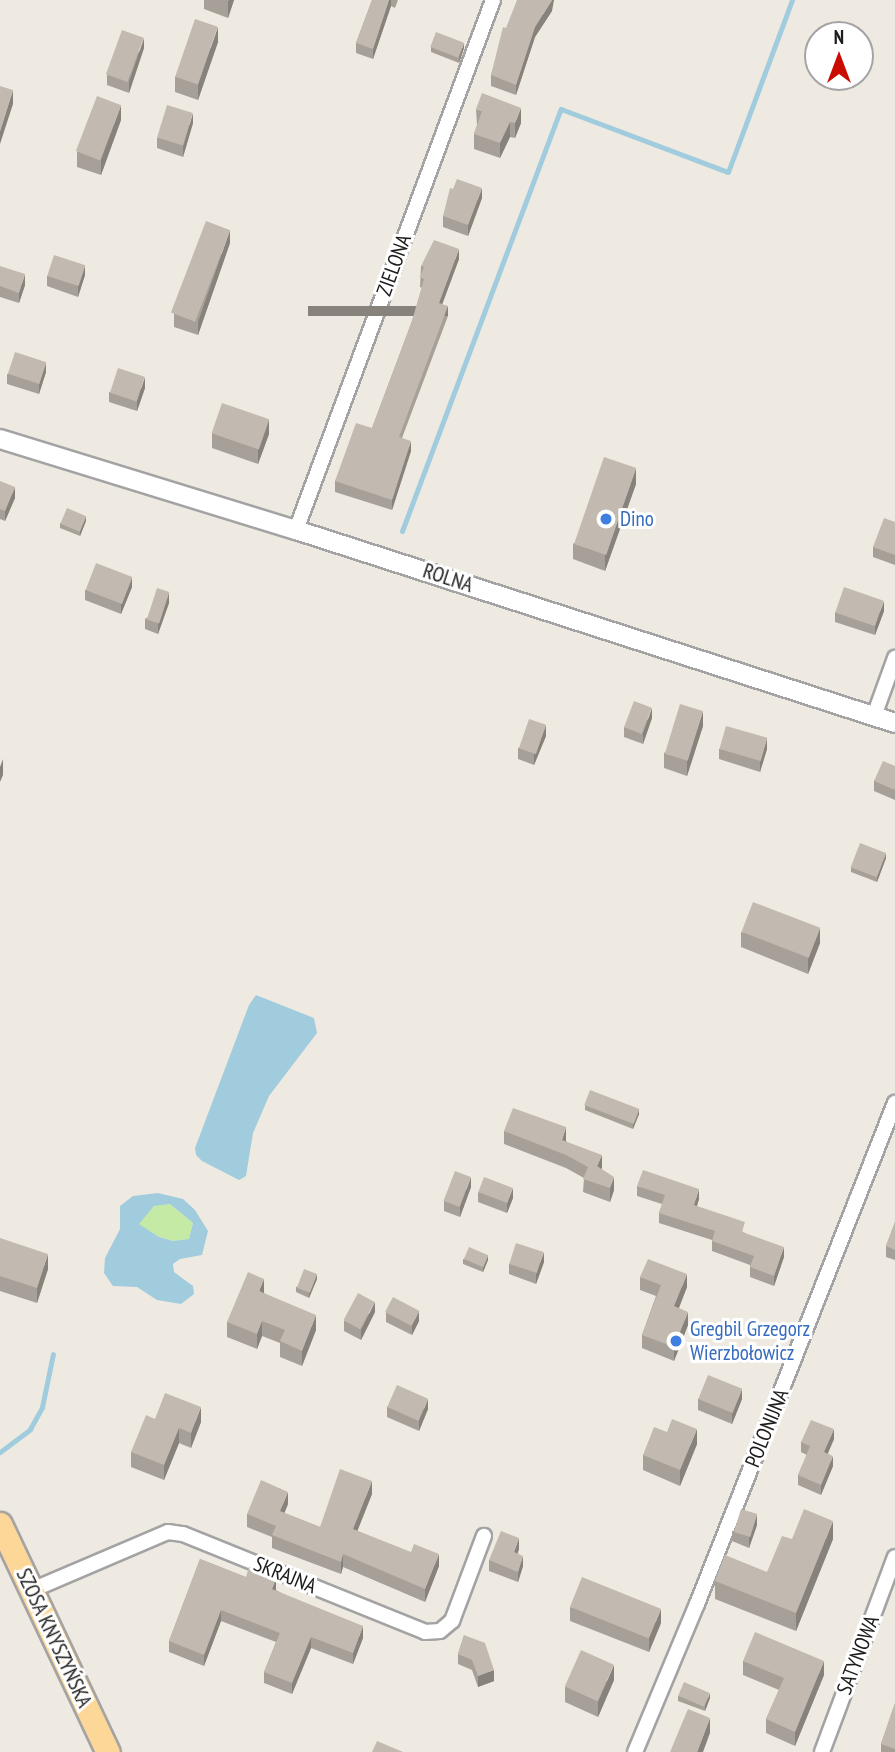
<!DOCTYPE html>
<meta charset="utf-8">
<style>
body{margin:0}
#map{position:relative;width:895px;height:1752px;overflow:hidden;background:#eeeae2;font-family:"PT Sans Narrow",sans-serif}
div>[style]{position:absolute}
.grass>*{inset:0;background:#c4eaa6}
.water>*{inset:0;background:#a1ccdd}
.stream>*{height:5px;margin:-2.5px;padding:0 2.5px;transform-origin:2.5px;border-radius:2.5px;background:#a1ccdd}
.roads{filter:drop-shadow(2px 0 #a3a3a3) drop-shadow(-2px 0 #a3a3a3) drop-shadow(0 2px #a3a3a3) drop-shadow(0 -2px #a3a3a3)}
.minor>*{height:14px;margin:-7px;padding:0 7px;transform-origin:7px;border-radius:7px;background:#fff}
.tertiary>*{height:18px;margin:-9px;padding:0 9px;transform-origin:9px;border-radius:9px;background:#fff}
.primary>*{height:23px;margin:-11.5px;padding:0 11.5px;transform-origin:11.5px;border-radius:11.5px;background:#fdd797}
.wall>*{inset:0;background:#a7a098}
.shaded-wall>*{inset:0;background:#88827c;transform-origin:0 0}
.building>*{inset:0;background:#c2bab1;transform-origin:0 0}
.dots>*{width:19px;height:19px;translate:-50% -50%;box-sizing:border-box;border:4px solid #fff;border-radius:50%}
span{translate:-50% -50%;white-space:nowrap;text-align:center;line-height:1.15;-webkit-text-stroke:6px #fff;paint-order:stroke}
.street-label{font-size:21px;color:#1c1c1c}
.shop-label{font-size:21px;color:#366cbe}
.left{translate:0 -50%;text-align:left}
.north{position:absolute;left:804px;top:21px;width:70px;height:70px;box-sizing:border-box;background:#fff;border:2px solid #a4a4a4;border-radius:50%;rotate:0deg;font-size:19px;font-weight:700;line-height:28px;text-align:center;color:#1c1c1c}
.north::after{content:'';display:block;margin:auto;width:24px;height:32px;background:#c90b00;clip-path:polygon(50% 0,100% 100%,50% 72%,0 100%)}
</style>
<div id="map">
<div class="grass">
<i style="clip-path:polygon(170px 1204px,193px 1223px,189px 1239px,173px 1241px,159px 1237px,138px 1224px,154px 1206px)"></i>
</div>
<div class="water">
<i style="clip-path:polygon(256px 995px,314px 1018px,317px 1033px,269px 1096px,253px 1133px,246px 1176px,239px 1180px,202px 1161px,196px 1155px,195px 1148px,249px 1005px)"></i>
<i style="clip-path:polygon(evenodd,158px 1193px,183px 1199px,195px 1210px,208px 1231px,202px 1255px,180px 1259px,173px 1264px,174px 1272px,193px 1286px,194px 1294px,181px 1304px,157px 1300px,137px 1287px,113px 1286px,104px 1273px,105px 1258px,120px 1229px,120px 1206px,133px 1196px,158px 1193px,170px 1204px,193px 1223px,189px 1239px,173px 1241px,159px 1237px,139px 1224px,154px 1206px,170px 1204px)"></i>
</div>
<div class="stream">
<i style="left:402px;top:531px;width:451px;rotate:-69.4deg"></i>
<i style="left:561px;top:109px;width:178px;rotate:20.7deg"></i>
<i style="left:728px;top:172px;width:184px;rotate:-69.6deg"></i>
<i style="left:0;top:1452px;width:38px;rotate:-37deg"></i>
<i style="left:30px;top:1429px;width:25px;rotate:-61deg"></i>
<i style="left:42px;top:1407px;width:54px;rotate:-78.3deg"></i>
</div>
<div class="roads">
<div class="minor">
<i style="left:296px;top:530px;width:565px;rotate:-69.61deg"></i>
<i style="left:874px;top:716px;width:62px;rotate:-70.1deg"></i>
<i style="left:32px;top:1590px;width:148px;rotate:-23.1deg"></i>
<i style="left:168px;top:1532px;width:15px;rotate:8deg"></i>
<i style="left:183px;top:1534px;width:261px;rotate:22deg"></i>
<i style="left:425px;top:1632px;width:15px;rotate:-4deg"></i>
<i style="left:440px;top:1631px;width:16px;rotate:-40deg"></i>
<i style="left:452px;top:1621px;width:91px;rotate:-69.4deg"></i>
<i style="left:635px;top:1752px;width:160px;rotate:-67.3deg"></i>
<i style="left:697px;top:1604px;width:539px;rotate:-68.44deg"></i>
<i style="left:822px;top:1752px;width:208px;rotate:-69.5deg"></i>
</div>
<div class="tertiary">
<i style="left:0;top:439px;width:310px;rotate:17.1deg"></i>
<i style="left:296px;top:530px;width:629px;rotate:17.86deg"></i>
</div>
<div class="primary">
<i style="left:0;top:1524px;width:252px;rotate:64.7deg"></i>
</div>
</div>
<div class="wall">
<i style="clip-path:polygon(204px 0,234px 0,228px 18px,204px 9px)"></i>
<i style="clip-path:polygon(372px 0,398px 0,395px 8px,391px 6px,373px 59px,356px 53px,356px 43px)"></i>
<i style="clip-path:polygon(552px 11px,535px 37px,516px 95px,491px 86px,491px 75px,506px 28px)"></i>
<i style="clip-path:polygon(218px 42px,198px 100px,175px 92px,175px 77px)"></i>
<i style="clip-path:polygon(431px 47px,464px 48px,459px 63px,431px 52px)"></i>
<i style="clip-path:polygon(144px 48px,129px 93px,107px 85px,107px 75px)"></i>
<i style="clip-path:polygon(476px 109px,521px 123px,515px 138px,510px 137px,500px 158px,474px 149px,474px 134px,477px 125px)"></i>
<i style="clip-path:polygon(121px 120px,101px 175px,77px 167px,77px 152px)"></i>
<i style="clip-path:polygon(193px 123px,183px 157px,157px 148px,157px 138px)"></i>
<i style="clip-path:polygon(482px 198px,468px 236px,443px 227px,443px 216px)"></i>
<i style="clip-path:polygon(230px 243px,198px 335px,174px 327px,174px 314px)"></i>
<i style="clip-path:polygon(459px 259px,442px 304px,448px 316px,402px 438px,411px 451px,392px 510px,335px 492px,335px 481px,372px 428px,412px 321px,422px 288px,420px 287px,421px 266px)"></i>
<i style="clip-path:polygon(0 266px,25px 285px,19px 303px,0 297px)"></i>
<i style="clip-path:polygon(85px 275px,78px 297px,47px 286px,47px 276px)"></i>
<i style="clip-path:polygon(46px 372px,39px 394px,7px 384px,7px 374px)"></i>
<i style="clip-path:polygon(145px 388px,137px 411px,109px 402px,109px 392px)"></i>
<i style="clip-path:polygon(212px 433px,269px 434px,258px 464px,212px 448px)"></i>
<i style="clip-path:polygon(0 481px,15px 498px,5px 521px,0 519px)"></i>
<i style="clip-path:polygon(636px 484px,605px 571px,573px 559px,573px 544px)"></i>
<i style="clip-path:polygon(86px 521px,80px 536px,60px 528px,60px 523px)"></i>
<i style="clip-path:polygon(895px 522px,895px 565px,873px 557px,873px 547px)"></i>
<i style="clip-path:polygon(132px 587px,121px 614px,85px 600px,85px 590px)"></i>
<i style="clip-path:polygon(169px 603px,158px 634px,145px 629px,145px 619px)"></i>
<i style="clip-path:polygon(884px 611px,875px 635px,835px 622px,835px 612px)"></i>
<i style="clip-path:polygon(652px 718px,643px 744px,624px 737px,624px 727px)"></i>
<i style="clip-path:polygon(703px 726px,687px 776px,664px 768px,664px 753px)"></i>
<i style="clip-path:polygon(546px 736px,534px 765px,518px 759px,518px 748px)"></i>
<i style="clip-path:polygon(719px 749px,767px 749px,760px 772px,719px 759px)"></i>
<i style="clip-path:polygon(895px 766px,895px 800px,874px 791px,874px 781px)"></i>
<i style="clip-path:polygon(886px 858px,877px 882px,851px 872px,851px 867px)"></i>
<i style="clip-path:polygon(741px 932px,820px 943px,808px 974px,741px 947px)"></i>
<i style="clip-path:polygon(585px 1105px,639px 1114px,633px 1129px,585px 1110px)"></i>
<i style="clip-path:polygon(504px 1131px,566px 1141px,601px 1169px,614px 1190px,610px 1202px,583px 1192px,584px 1178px,566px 1168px,504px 1144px)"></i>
<i style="clip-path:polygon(637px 1186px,699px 1199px,697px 1206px,745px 1233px,784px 1257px,774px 1286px,750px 1277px,750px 1265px,712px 1251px,712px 1240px,659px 1223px,659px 1213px,662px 1204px,637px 1196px)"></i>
<i style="clip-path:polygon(471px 1187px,460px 1217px,444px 1211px,444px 1201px)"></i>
<i style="clip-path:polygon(478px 1192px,513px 1198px,507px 1213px,478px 1202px)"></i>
<i style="clip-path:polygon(895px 1222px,895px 1260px,886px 1257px,886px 1246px)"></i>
<i style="clip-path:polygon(0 1238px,48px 1269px,37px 1303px,0 1291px)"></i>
<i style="clip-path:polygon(463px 1259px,488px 1260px,483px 1272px,463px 1264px)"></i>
<i style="clip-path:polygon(544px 1262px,536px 1284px,509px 1274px,509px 1264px)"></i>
<i style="clip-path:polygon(640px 1277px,687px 1287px,679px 1308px,688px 1325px,674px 1361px,642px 1348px,642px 1335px,656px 1296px,640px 1290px)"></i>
<i style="clip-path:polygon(317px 1279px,309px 1298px,296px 1292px,296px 1287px)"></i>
<i style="clip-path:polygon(264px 1293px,316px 1330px,302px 1366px,280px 1357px,280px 1343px,262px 1336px,257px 1349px,227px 1337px,227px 1322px)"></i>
<i style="clip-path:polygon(375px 1312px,361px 1340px,344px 1331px,344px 1321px)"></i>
<i style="clip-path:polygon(386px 1312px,419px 1321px,412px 1335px,386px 1322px)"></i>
<i style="clip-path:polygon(698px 1399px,742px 1399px,732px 1424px,698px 1410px)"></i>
<i style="clip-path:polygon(387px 1407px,428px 1409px,419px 1431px,387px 1417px)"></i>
<i style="clip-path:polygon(155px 1419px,201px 1422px,191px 1448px,179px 1443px,164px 1480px,131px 1467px,131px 1452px)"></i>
<i style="clip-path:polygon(834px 1439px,828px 1453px,833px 1466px,821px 1495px,798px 1485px,798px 1475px,807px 1455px,801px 1452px,801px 1442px)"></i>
<i style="clip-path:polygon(697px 1444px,680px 1486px,643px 1470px,643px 1455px)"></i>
<i style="clip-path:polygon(372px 1494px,357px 1531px,439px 1566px,425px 1602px,343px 1567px,341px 1574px,272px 1548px,272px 1537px,247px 1527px,247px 1514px,288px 1504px,284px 1513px,320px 1527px)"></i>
<i style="clip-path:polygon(757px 1525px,749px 1548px,732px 1541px,732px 1531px)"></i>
<i style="clip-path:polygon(792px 1539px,833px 1539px,796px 1631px,715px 1599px,715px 1581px,767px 1572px)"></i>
<i style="clip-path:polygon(519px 1549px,518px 1553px,523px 1566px,518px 1582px,489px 1571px,489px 1560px)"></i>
<i style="clip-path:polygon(200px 1559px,276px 1589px,276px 1590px,363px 1638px,353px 1664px,311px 1648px,292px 1694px,264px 1683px,264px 1672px,276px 1642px,221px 1621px,204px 1666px,169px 1652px,169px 1641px)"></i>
<i style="clip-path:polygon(570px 1607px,661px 1623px,649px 1652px,570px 1621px)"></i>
<i style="clip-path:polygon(464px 1635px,494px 1681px,478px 1687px,472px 1670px,458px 1664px,458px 1654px)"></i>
<i style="clip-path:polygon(743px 1661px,824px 1675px,795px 1746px,766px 1733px,766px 1719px,779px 1690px,743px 1675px)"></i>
<i style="clip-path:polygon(614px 1680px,598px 1717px,565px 1702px,565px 1687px)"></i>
<i style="clip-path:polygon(678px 1696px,710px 1698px,705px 1711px,678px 1701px)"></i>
<i style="clip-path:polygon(895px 1703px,895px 1752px,881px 1752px,881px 1744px)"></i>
</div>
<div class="shaded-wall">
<i style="clip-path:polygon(229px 0,234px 0,228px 18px,228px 2px)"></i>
<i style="clip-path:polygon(389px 0,391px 0,391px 6px,373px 59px,373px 49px)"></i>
<i style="clip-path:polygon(552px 0,554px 0,552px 11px,535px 37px,516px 95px,516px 85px,535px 27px)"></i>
<i style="clip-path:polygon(218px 27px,218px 42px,198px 100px,198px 85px)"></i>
<i style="clip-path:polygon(144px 38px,144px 48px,129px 93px,129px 82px)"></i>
<i style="clip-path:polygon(464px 43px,464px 48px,459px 63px,459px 58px)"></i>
<i style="clip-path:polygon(13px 90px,13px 104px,0 144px,0 131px)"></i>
<i style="clip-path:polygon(121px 105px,121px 120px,101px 175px,101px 160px)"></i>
<i style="clip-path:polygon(521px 108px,521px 123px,515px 138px,515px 123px)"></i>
<i style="clip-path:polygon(193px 113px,193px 123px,183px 157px,183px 147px)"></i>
<i style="clip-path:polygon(510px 122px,510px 137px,500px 158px,500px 143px)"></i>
<i style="clip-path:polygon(482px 188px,482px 198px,468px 236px,468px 225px)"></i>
<i style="clip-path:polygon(230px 230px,230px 243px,198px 335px,198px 322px)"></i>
<i style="clip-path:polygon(459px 249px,459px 259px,439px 313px,439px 303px)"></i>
<i style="clip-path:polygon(85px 265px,85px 275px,78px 297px,78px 287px)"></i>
<i style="clip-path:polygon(25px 274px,25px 285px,19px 303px,19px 293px)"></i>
<i style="left:448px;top:306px;width:10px;height:140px;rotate:90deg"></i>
<i style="clip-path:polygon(46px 362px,46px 372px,39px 394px,39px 384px)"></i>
<i style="clip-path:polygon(145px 377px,145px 388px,137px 411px,137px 401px)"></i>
<i style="clip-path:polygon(269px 419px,269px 434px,258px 464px,258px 448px)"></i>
<i style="clip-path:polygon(411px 441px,411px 451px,392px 510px,392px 500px)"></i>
<i style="clip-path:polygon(636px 468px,636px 484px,605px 571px,605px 555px)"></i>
<i style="clip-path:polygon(15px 487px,15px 498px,5px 521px,5px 511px)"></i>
<i style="clip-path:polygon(86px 516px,86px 521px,80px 536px,80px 531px)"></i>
<i style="clip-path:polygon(132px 577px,132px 587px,121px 614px,121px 604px)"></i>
<i style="clip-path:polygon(169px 592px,169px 603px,158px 634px,158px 624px)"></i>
<i style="clip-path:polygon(884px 601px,884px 611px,875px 635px,875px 625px)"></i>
<i style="clip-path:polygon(652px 708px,652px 718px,643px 744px,643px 733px)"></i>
<i style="clip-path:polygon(703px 711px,703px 726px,687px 776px,687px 761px)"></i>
<i style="clip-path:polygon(546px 725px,546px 736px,534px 765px,534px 754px)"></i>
<i style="clip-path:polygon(767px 738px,767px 749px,760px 772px,760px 761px)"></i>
<i style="clip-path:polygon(3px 759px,3px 775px,0 782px,0 767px)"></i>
<i style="clip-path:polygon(886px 853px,886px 858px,877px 882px,877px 877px)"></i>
<i style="clip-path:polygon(820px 928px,820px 943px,808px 974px,808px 959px)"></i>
<i style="clip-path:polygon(639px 1109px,639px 1114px,633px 1129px,633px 1124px)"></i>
<i style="clip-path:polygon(566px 1127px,566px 1141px,562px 1153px,562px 1140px)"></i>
<i style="clip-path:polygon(602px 1155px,602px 1168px,597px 1179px,597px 1166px)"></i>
<i style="clip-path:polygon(471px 1177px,471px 1187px,460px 1217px,460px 1207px)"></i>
<i style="clip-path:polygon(614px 1177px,614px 1190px,610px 1202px,610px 1188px)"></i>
<i style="clip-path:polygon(513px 1188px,513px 1198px,507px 1213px,507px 1203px)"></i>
<i style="clip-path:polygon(699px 1189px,699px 1199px,694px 1215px,694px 1205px)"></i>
<i style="clip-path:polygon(784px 1247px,784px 1257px,774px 1286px,774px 1276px)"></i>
<i style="clip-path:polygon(544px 1252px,544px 1262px,536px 1284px,536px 1274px)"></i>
<i style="clip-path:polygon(48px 1254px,48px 1269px,37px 1303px,37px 1288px)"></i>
<i style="clip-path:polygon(488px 1255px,488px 1260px,483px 1272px,483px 1267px)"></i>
<i style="clip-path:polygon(317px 1274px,317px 1279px,309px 1298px,309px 1292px)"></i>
<i style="clip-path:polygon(687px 1274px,687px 1287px,674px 1320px,674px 1306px)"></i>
<i style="clip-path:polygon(264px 1279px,264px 1294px,259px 1291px)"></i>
<i style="clip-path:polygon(375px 1302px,375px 1312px,361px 1340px,361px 1330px)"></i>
<i style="clip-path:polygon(419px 1311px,419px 1321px,412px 1335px,412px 1325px)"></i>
<i style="clip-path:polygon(688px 1312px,688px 1325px,674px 1361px,674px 1347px)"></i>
<i style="clip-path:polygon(316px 1315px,316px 1330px,302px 1366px,302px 1351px)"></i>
<i style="clip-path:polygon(262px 1321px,262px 1336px,257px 1349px,257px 1334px)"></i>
<i style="clip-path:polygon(742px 1389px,742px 1399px,732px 1424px,732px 1414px)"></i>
<i style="clip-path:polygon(428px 1399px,428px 1409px,419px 1431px,419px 1421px)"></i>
<i style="clip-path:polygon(201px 1407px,201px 1422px,191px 1448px,191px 1433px)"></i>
<i style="clip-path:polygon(179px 1428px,179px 1443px,164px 1480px,164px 1465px)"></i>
<i style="clip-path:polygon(697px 1429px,697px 1444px,680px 1486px,680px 1470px)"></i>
<i style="clip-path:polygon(834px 1429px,834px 1439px,824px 1462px,824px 1452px)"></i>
<i style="clip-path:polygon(833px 1456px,833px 1466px,821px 1495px,821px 1485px)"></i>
<i style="clip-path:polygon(372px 1481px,372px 1494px,353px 1542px,353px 1529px)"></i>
<i style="clip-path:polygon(288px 1492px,288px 1504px,280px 1524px,280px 1511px)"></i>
<i style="clip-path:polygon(757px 1514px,757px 1525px,749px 1548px,749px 1537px)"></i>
<i style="clip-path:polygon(833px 1521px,833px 1539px,796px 1631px,796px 1613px)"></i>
<i style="clip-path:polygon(519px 1538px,519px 1549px,514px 1562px,514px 1552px)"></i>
<i style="clip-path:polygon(343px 1554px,343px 1567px,341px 1574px,341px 1562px)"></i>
<i style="clip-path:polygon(439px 1554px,439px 1566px,425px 1602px,425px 1589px)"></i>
<i style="clip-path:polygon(523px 1556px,523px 1566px,518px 1582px,518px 1572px)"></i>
<i style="clip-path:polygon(276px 1578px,276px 1589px,272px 1600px,272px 1589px)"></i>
<i style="clip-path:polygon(661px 1609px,661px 1623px,649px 1652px,649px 1638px)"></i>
<i style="clip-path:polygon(221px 1610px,221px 1621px,204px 1666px,204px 1655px)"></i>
<i style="clip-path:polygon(363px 1626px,363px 1638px,353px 1664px,353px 1653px)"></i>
<i style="clip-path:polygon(311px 1637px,311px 1648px,292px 1694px,292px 1683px)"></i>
<i style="clip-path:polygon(824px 1661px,824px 1675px,795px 1746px,795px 1732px)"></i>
<i style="clip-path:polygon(614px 1665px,614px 1680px,598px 1717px,598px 1702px)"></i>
<i style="clip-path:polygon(494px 1670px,494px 1681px,478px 1687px,478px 1676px)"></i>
<i style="clip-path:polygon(710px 1693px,710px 1698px,705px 1711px,705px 1706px)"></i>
<i style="clip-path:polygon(710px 1718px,710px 1733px,703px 1752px,697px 1752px)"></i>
</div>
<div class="building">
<i style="clip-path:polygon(372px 0,389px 0,373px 49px,356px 43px)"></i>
<i style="clip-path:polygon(517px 0,552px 0,535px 27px,516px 85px,491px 75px,503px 27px,506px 28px)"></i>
<i style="left:195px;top:19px;width:24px;height:61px;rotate:19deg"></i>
<i style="left:122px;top:30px;width:23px;height:47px;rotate:20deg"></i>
<i style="left:436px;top:32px;width:30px;height:16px;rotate:21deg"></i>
<i style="clip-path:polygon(0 86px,13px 90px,0 131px)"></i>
<i style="clip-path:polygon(482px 93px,521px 108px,515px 123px,510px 122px,500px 143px,474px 134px,482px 111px,476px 109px)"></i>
<i style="left:97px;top:96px;width:26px;height:59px;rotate:21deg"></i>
<i style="left:167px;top:105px;width:27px;height:34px;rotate:17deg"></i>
<i style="clip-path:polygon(457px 179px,482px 188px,468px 225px,443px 216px,450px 188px,453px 189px)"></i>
<i style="left:206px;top:221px;width:26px;height:98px;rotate:21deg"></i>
<i style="clip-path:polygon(434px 240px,459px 249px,439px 303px,448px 306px,399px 437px,411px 441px,392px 500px,335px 481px,356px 423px,372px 428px,412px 321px,424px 279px,420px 277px,424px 267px,421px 266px)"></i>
<i style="left:54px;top:255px;width:33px;height:22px;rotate:18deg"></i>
<i style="clip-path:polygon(0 266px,25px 274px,19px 293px,0 286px)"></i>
<i style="left:15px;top:352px;width:33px;height:23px;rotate:18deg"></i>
<i style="left:118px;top:368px;width:28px;height:26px;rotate:18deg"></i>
<i style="left:222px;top:403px;width:50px;height:32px;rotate:19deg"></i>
<i style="left:604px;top:457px;width:34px;height:92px;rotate:19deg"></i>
<i style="clip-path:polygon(0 481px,15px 487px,5px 511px,0 509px)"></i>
<i style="left:67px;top:508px;width:21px;height:17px;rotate:23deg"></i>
<i style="clip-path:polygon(884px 518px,895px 522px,895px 555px,873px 547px)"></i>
<i style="left:96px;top:563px;width:39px;height:29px;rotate:21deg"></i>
<i style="left:844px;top:587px;width:42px;height:27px;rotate:19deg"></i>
<i style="left:157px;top:588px;width:13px;height:33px;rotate:18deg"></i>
<i style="left:634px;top:701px;width:19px;height:28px;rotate:21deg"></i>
<i style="left:680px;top:704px;width:24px;height:52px;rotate:17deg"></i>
<i style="left:529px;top:719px;width:18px;height:31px;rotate:19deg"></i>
<i style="left:726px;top:726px;width:43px;height:24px;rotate:16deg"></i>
<i style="clip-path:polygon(883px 761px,895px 766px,895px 790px,874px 781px)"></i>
<i style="left:860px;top:843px;width:28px;height:26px;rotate:21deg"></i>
<i style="left:753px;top:902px;width:72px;height:32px;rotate:21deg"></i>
<i style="left:590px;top:1090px;width:53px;height:16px;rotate:21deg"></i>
<i style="clip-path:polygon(513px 1108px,566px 1127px,562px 1140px,602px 1155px,597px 1166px,614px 1177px,610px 1188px,583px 1179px,588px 1167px,566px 1155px,504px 1131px)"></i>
<i style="clip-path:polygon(643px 1170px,699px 1189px,694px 1205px,745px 1222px,742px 1232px,784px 1247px,774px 1276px,750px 1267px,754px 1256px,712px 1241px,715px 1231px,659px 1213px,665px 1195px,637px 1186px)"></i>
<i style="left:455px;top:1171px;width:17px;height:32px;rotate:21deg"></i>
<i style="left:484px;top:1177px;width:31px;height:16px;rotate:21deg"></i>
<i style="clip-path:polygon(895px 1222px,895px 1250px,886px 1246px)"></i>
<i style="clip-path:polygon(0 1238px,48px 1254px,37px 1288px,0 1276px)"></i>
<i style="left:516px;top:1243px;width:29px;height:22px;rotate:18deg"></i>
<i style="left:469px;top:1247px;width:21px;height:13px;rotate:23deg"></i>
<i style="clip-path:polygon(648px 1259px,687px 1274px,674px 1306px,688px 1312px,674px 1347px,642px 1335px,661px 1285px,640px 1277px)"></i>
<i style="left:304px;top:1269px;width:14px;height:20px;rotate:21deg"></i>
<i style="clip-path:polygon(248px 1272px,264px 1279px,259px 1291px,316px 1315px,302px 1351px,280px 1341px,285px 1330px,262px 1321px,257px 1334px,227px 1322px)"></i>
<i style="left:358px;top:1293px;width:19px;height:31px;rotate:28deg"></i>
<i style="left:393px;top:1297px;width:30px;height:17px;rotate:28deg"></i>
<i style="left:708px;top:1375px;width:37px;height:26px;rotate:22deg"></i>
<i style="left:397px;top:1385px;width:34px;height:24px;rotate:24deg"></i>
<i style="clip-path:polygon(165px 1393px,201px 1407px,191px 1433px,179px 1428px,164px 1465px,131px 1452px,146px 1415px,155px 1419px)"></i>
<i style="clip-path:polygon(672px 1419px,697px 1429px,680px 1470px,643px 1455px,654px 1427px,667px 1432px)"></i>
<i style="clip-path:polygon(811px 1420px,834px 1429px,824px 1452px,833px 1456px,821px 1485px,798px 1475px,810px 1446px,801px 1442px)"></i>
<i style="clip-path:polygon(340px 1469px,372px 1481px,353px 1529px,411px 1552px,414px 1544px,439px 1554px,425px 1589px,343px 1554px,341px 1562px,272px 1535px,276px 1526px,247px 1514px,261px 1480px,288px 1492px,280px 1511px,320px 1527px)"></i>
<i style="left:741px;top:1509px;width:17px;height:24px;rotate:17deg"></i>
<i style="clip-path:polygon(804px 1509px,833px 1521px,796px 1613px,715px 1581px,725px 1555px,767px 1572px,782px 1536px,792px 1539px)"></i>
<i style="clip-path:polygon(501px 1531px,519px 1538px,514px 1552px,523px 1556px,518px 1572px,489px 1560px)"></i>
<i style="clip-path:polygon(200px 1559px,246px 1577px,249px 1567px,276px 1578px,272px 1589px,363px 1626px,353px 1653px,311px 1637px,292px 1683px,264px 1672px,280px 1633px,221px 1610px,204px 1655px,169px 1641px)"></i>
<i style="left:582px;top:1577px;width:85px;height:32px;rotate:22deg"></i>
<i style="clip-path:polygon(755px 1632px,824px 1661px,795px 1732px,766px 1719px,784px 1678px,743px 1661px)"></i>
<i style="clip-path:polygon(464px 1635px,485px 1643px,494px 1670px,478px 1676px,472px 1660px,458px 1654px)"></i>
<i style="left:581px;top:1650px;width:36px;height:40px;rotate:24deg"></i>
<i style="left:684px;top:1682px;width:28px;height:15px;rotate:23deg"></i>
<i style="clip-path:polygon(895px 1703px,895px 1749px,881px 1744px)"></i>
<i style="clip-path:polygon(688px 1709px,710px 1718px,697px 1752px,670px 1752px)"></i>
<i style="clip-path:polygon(377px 1741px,403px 1752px,372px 1752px)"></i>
</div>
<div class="dots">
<i style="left:606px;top:519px;background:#3f7fe0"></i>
<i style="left:676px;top:1341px;background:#3f7fe0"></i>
</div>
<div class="street-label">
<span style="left:394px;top:265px;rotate:-70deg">ZIELONA</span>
<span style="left:448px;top:578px;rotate:18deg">ROLNA</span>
<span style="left:767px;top:1428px;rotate:-68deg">POLONIJNA</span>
<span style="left:285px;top:1575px;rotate:22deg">SKRAJNA</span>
<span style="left:54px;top:1638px;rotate:65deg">SZOSA KNYSZYŃSKA</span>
<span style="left:858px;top:1655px;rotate:-69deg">SATYNOWA</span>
</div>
<div class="shop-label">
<span class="left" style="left:620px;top:519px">Dino</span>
<span class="left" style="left:690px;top:1341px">Gregbil Grzegorz<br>Wierzbołowicz</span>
</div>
<div class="north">N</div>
</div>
